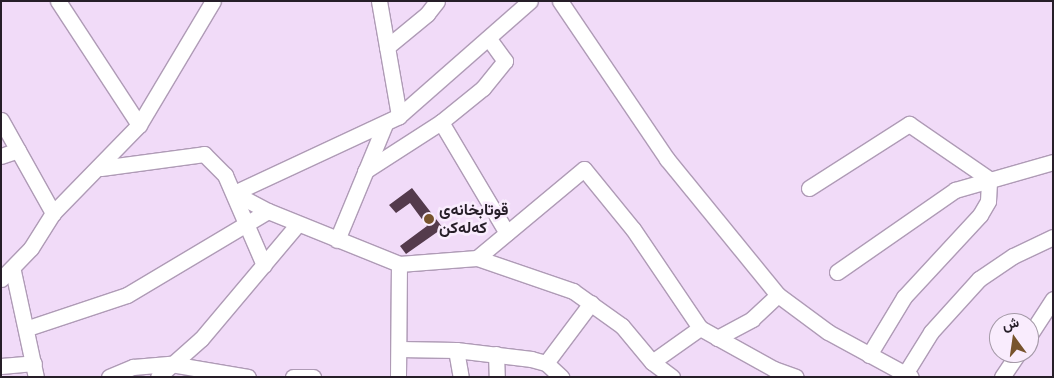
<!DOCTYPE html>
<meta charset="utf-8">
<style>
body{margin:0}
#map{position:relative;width:1054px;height:378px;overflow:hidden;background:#f1dbf8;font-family:Karla,Vazirmatn,sans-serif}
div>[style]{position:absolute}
.building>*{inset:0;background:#543b4c}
.roads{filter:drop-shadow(1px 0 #af9bb6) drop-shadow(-1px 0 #af9bb6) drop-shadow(0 1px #af9bb6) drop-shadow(0 -1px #af9bb6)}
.minor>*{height:15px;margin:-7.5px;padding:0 7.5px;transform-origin:7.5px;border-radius:7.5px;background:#fff}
.dots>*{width:14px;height:14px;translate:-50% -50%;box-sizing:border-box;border:2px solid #f9ecfd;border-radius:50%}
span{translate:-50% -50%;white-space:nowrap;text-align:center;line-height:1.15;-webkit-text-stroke:5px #f9ecfd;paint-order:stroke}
.poi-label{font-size:16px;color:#261e28;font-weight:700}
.left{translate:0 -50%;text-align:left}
.frame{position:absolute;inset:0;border:2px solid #261e28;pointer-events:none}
.north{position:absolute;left:989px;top:313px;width:50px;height:50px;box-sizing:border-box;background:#f9ecfd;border:1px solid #a59aa8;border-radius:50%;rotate:346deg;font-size:14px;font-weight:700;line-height:20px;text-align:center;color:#261e28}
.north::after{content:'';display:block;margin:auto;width:18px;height:22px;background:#78542d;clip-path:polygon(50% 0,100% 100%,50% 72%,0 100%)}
</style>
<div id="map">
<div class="building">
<i style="clip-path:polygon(412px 188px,443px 228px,406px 254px,400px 246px,427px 226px,410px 203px,396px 213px,389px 205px)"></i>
</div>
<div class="roads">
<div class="minor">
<i style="left:58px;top:1px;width:148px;rotate:56.8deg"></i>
<i style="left:379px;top:1px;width:117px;rotate:80.1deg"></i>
<i style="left:560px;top:1px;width:191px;rotate:55.9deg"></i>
<i style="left:667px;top:159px;width:176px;rotate:50.8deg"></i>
<i style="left:778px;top:295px;width:62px;rotate:36.5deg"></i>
<i style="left:828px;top:332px;width:94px;rotate:28.5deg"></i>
<i style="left:387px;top:47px;width:52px;rotate:-39.5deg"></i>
<i style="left:427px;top:14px;width:16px;rotate:-52deg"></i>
<i style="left:1px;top:120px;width:107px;rotate:60.8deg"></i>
<i style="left:441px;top:122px;width:129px;rotate:59.3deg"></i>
<i style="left:1px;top:156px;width:18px;rotate:-19deg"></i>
<i style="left:101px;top:168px;width:104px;rotate:-7.7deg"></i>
<i style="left:204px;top:154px;width:30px;rotate:45deg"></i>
<i style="left:225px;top:175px;width:98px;rotate:66.6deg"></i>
<i style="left:365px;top:171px;width:90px;rotate:-32.8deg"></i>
<i style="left:441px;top:122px;width:54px;rotate:-39deg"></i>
<i style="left:483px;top:88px;width:35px;rotate:-51deg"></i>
<i style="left:505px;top:61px;width:27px;rotate:-126deg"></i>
<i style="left:809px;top:188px;width:119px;rotate:-32.6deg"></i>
<i style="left:909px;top:124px;width:97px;rotate:34.5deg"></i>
<i style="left:234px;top:193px;width:38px;rotate:28deg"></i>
<i style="left:268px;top:211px;width:141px;rotate:22deg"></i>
<i style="left:399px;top:264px;width:78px;rotate:-4.4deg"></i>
<i style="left:477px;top:258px;width:102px;rotate:19deg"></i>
<i style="left:573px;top:291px;width:60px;rotate:35.5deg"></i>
<i style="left:622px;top:326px;width:47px;rotate:50.2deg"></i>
<i style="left:652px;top:362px;width:25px;rotate:37deg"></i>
<i style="left:234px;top:193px;width:182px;rotate:-25deg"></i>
<i style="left:399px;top:116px;width:174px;rotate:-41.3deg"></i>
<i style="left:337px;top:240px;width:126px;rotate:-67.5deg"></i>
<i style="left:477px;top:258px;width:139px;rotate:-39.8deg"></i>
<i style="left:584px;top:169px;width:77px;rotate:50.8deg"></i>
<i style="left:633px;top:229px;width:120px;rotate:55.9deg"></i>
<i style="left:700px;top:328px;width:85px;rotate:29deg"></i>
<i style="left:774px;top:369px;width:23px;rotate:20deg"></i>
<i style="left:13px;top:271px;width:108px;rotate:77.8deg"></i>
<i style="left:837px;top:272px;width:144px;rotate:-34.8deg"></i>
<i style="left:955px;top:190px;width:102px;rotate:-15.9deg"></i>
<i style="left:1px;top:279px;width:43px;rotate:-45.9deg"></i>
<i style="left:31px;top:248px;width:41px;rotate:-57.8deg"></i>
<i style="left:53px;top:213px;width:123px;rotate:-45.7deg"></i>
<i style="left:139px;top:125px;width:144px;rotate:-59.2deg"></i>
<i style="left:28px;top:328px;width:104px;rotate:-18.4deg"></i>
<i style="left:127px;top:295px;width:164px;rotate:-30.8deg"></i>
<i style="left:1029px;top:336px;width:44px;rotate:-57deg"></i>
<i style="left:717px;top:338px;width:40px;rotate:-28deg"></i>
<i style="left:752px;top:319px;width:35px;rotate:-43deg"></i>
<i style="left:399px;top:349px;width:57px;rotate:1deg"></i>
<i style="left:456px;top:350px;width:76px;rotate:6.8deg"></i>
<i style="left:531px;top:359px;width:16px;rotate:15deg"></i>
<i style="left:546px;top:363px;width:21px;rotate:43deg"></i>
<i style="left:456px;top:350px;width:27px;rotate:80deg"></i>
<i style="left:496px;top:354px;width:23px;rotate:88deg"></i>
<i style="left:869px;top:355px;width:68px;rotate:-58.9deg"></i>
<i style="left:904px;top:297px;width:112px;rotate:-47.2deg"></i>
<i style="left:980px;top:215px;width:16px;rotate:-60deg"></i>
<i style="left:988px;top:201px;width:22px;rotate:-87deg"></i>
<i style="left:652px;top:362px;width:59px;rotate:-35.3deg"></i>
<i style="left:546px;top:363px;width:75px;rotate:-53.1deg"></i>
<i style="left:1px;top:366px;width:33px;rotate:-5deg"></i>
<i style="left:905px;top:374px;width:49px;rotate:-58.2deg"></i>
<i style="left:931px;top:332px;width:72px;rotate:-47.8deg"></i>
<i style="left:979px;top:279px;width:41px;rotate:-34.1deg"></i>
<i style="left:1013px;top:256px;width:44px;rotate:-25.4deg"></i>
<i style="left:109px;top:377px;width:26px;rotate:-23deg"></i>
<i style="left:133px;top:367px;width:38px;rotate:-5deg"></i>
<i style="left:171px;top:364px;width:78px;rotate:9.6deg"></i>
<i style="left:158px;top:377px;width:57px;rotate:-41.5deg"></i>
<i style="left:201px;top:339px;width:150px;rotate:-49.9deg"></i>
<i style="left:293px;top:377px;width:20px"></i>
<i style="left:398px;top:377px;width:113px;rotate:-89.5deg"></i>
<i style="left:1002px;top:377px;width:29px;rotate:-56deg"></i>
</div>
</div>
<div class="dots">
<i style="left:429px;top:219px;background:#78542d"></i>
</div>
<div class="poi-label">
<span class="left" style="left:439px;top:219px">قوتابخانەی<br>کەلەکن</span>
</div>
<div class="frame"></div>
<div class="north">ش</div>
</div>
